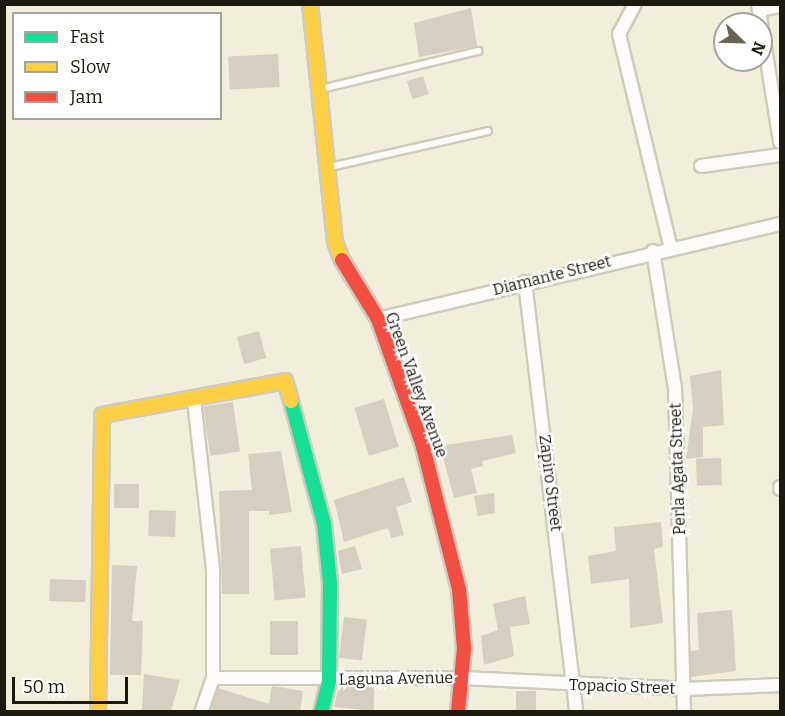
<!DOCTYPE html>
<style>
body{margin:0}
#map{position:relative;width:785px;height:716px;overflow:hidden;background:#f2eedc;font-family:Bitter,serif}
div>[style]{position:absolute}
.building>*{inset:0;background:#d6cebf;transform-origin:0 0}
.roads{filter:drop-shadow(2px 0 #cecbbc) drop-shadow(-2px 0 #cecbbc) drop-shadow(0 2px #cecbbc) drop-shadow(0 -2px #cecbbc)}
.lane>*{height:6px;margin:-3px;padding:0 3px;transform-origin:3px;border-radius:3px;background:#fdfcfa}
.street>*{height:12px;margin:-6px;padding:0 6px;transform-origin:6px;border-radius:6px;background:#fdfcfa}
.fast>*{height:14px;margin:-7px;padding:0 7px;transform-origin:7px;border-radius:7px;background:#16e098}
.slow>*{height:14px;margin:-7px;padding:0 7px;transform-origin:7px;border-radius:7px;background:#ffcf43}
.jam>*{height:14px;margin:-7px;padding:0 7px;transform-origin:7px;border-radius:7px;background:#f24e42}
span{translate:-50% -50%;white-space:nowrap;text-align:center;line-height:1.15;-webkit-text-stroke:4.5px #fff;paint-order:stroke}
.street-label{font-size:16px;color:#1c1a0e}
.frame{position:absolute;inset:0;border:6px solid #1c1a0e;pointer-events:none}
.legend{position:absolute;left:12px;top:12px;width:210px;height:108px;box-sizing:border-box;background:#fff;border:2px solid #a4a39f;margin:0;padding:8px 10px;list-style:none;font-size:18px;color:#1c1a0e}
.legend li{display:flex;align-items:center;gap:12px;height:30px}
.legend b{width:30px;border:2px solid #a4a39f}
.north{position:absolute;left:713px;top:12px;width:60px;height:60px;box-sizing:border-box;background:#fff;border:2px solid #a4a39f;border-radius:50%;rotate:113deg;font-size:16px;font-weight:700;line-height:24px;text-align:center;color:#1c1a0e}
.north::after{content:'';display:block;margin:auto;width:21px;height:27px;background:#676456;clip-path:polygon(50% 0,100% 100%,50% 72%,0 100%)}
.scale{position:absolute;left:12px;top:677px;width:116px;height:27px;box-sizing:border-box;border:3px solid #1c1a0e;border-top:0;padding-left:8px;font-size:18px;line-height:21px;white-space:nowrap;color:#1c1a0e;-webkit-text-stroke:4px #fff;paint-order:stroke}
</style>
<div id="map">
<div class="building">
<i style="clip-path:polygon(471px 8px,477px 46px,419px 57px,414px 23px)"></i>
<i style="left:278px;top:54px;width:33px;height:50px;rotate:87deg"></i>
<i style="left:423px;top:76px;width:19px;height:17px;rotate:72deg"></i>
<i style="left:259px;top:331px;width:28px;height:23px;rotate:75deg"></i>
<i style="clip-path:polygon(721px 370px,724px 425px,703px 427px,703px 457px,686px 459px,693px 408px,690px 376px)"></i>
<i style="left:384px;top:399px;width:50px;height:31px;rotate:73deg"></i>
<i style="left:233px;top:402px;width:50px;height:30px;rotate:82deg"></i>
<i style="clip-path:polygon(512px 435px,516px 453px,482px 461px,483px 466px,471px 469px,477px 493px,454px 498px,440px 446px)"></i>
<i style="clip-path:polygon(281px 451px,292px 512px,269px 515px,269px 511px,249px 511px,249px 594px,222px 594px,219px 491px,252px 490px,248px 454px)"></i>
<i style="left:721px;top:458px;width:27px;height:25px;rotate:88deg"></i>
<i style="clip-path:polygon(404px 477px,412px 502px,396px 507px,404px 535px,391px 538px,388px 528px,344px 542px,334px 500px)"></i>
<i style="left:114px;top:484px;width:25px;height:24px"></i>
<i style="clip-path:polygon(494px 493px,495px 513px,478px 516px,474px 496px)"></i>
<i style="left:149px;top:510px;width:27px;height:26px;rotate:2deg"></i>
<i style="clip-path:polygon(661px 522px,663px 547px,654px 549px,663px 623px,630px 628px,629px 579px,591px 584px,588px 556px,616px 551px,614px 527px)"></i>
<i style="left:301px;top:546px;width:52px;height:31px;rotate:85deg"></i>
<i style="clip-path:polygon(355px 546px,362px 569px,342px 574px,338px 551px)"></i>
<i style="clip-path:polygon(112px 565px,137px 566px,132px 621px,143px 621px,141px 675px,110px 675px)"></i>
<i style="left:50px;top:579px;width:36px;height:22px;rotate:2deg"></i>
<i style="clip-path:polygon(525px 596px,530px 624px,510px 627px,514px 656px,484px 665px,481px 636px,498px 630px,493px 604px)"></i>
<i style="clip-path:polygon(732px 610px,736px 671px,691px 677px,691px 651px,699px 650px,697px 613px)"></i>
<i style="left:344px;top:617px;width:23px;height:41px;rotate:7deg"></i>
<i style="left:270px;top:621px;width:28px;height:34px"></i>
<i style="clip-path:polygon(144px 674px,180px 680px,171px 711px,142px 711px)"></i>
<i style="clip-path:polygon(272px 686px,303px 691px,300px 711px,210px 711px,218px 688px,269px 704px)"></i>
<i style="clip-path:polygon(339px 686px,374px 687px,374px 711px,334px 707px)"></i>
<i style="left:516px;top:691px;width:20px;height:20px"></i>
</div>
<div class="roads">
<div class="lane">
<i style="left:321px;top:89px;width:162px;rotate:-13.6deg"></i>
<i style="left:330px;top:167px;width:162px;rotate:-12.8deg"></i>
</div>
<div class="street">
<i style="left:635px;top:4px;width:34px;rotate:118deg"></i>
<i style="left:619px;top:34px;width:221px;rotate:76.4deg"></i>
<i style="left:758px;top:4px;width:140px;rotate:80.9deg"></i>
<i style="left:759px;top:10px;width:21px;rotate:-11deg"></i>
<i style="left:701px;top:166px;width:80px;rotate:-7.9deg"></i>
<i style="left:653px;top:251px;width:139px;rotate:80.9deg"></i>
<i style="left:675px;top:388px;width:324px;rotate:88.4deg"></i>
<i style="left:525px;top:282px;width:433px;rotate:83.2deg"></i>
<i style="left:378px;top:319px;width:413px;rotate:-13.3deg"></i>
<i style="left:194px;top:400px;width:170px;rotate:83.6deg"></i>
<i style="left:213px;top:569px;width:109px;rotate:90deg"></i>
<i style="left:213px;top:678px;width:36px;rotate:109deg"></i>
<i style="left:780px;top:487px;width:2px;rotate:90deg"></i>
<i style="left:213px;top:678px;width:250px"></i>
<i style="left:463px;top:678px;width:222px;rotate:2.8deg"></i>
<i style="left:685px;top:689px;width:95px;rotate:-2.4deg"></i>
</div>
<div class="fast">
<i style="left:291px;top:401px;width:127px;rotate:75deg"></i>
<i style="left:324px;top:524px;width:59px;rotate:84.2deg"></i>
<i style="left:330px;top:583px;width:98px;rotate:90.6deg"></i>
<i style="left:329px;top:681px;width:32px;rotate:104deg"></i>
</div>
<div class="slow">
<i style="left:310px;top:4px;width:239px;rotate:84deg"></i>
<i style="left:335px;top:242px;width:19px;rotate:69deg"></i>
<i style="left:98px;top:712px;width:297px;rotate:-89.2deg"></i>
<i style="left:102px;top:415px;width:186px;rotate:-10.5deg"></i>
<i style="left:285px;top:381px;width:21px;rotate:73deg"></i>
</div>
<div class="jam">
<i style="left:342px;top:260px;width:69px;rotate:58.6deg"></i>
<i style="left:378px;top:319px;width:132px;rotate:70.5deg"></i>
<i style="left:422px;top:443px;width:151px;rotate:75.8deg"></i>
<i style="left:459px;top:589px;width:59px;rotate:85.2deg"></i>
<i style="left:464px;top:648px;width:64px;rotate:95.4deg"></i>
</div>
</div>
<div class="street-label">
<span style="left:552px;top:276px;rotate:-14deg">Diamante Street</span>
<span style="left:416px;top:385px;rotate:70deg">Green Valley Avenue</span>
<span style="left:678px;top:469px;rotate:-92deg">Perla Agata Street</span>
<span style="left:550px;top:483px;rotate:83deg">Zapiro Street</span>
<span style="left:396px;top:679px;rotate:-1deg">Laguna Avenue</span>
<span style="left:622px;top:687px;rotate:2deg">Topacio Street</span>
</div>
<div class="frame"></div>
<ul class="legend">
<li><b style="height:8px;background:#16e098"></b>Fast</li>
<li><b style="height:8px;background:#ffcf43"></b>Slow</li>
<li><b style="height:8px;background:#f24e42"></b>Jam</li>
</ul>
<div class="north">N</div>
<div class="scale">50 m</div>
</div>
